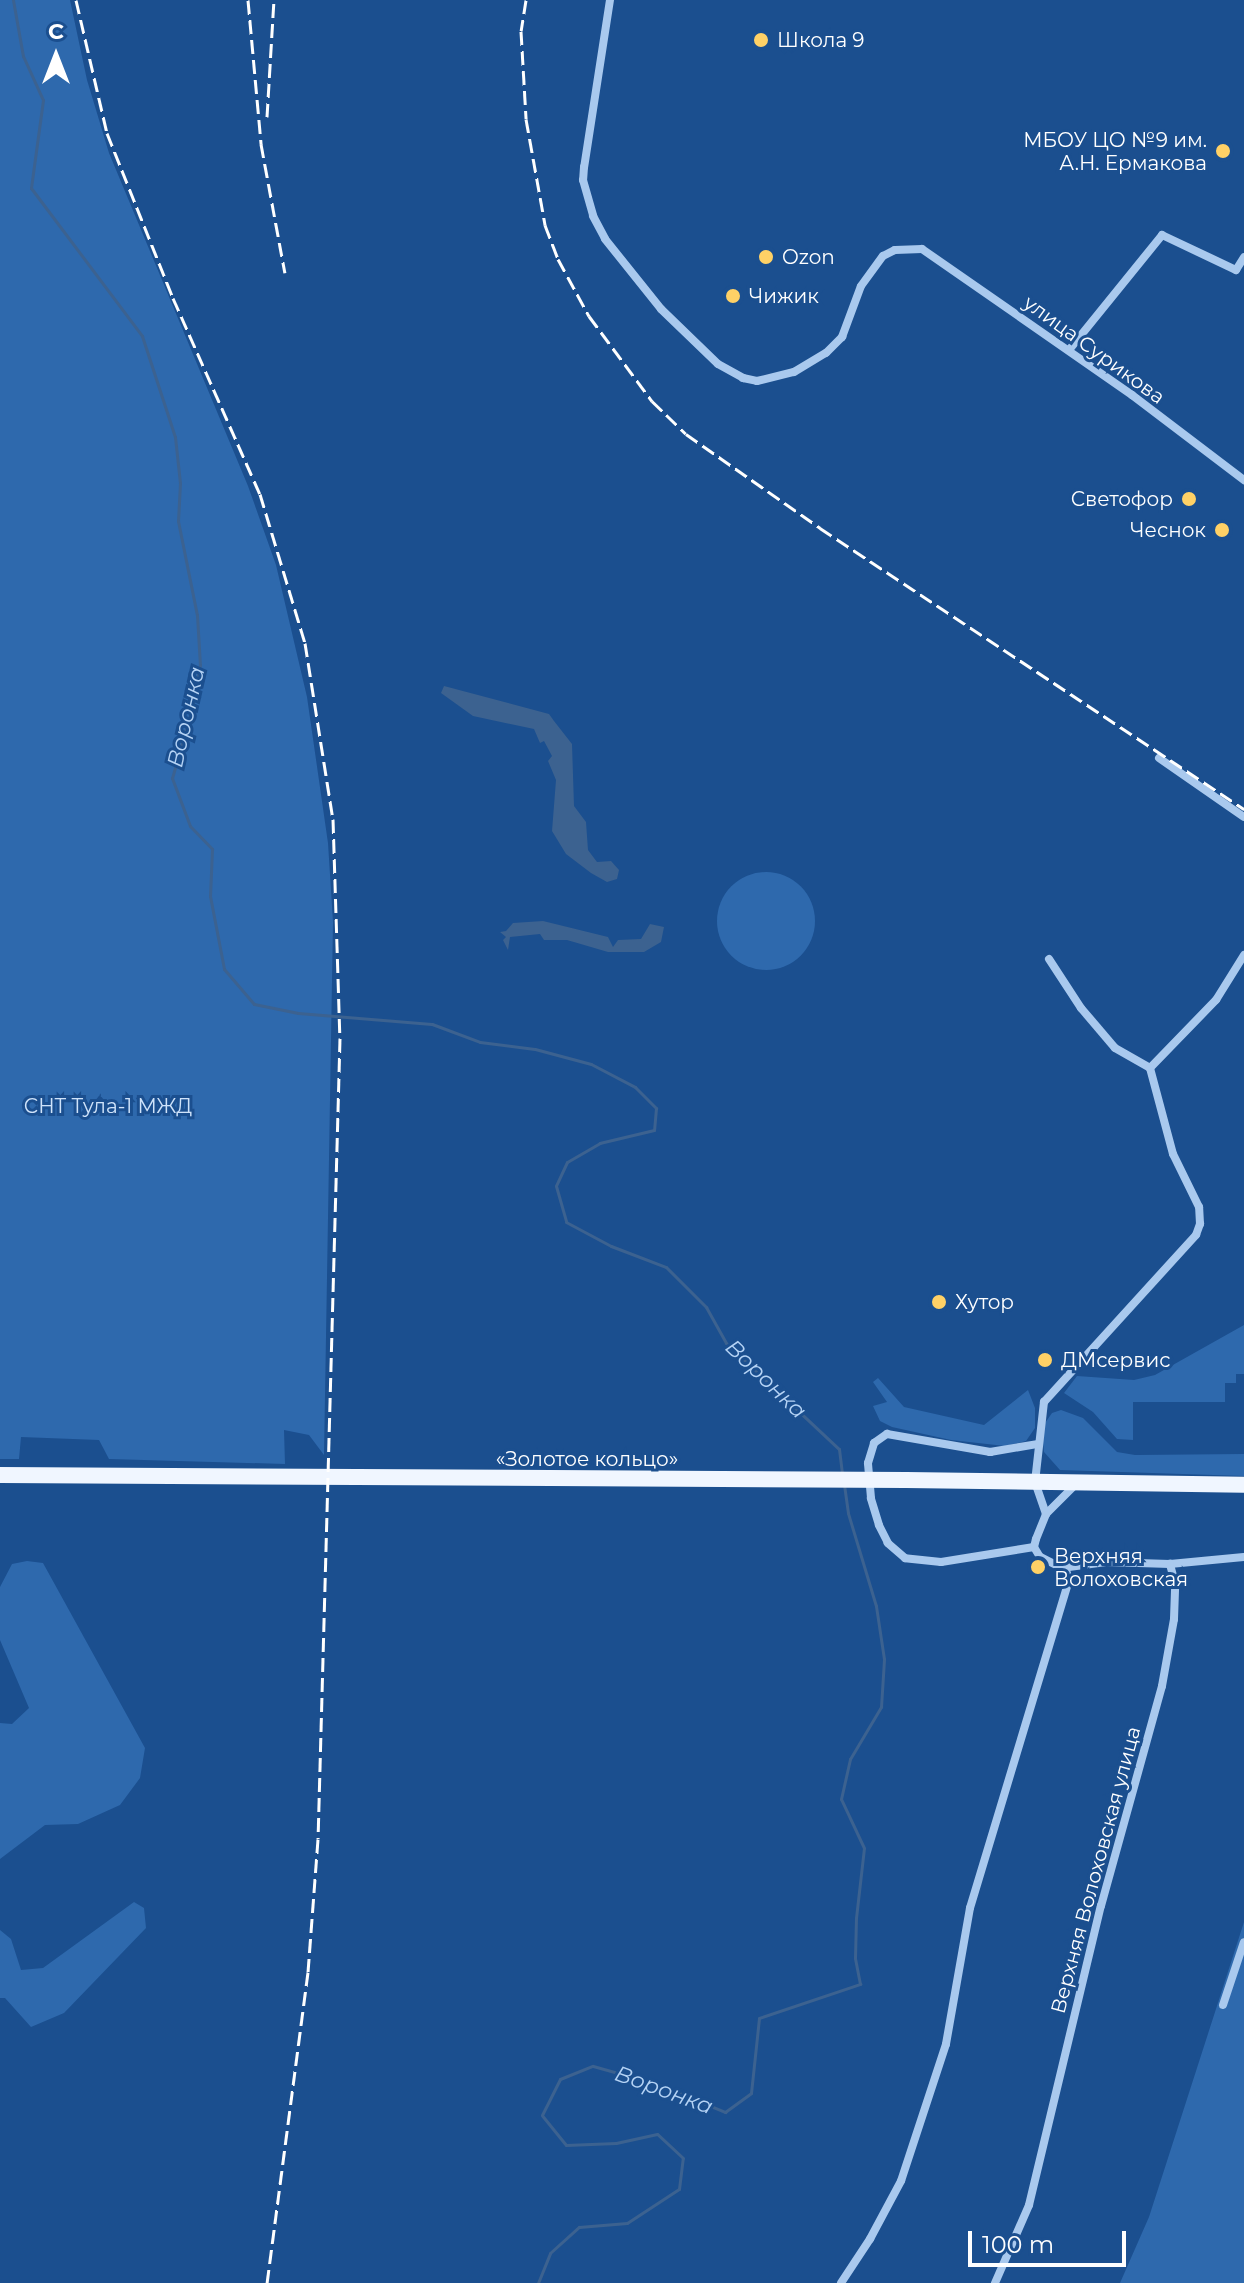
<!DOCTYPE html>
<meta charset="utf-8">
<style>
body{margin:0}
#map{position:relative;width:1244px;height:2283px;overflow:hidden;background:#1b4f8f;font-family:Montserrat,sans-serif}
div>[style]{position:absolute}
.green>*{inset:0;background:#2e69ad}
.round{border-radius:50%}
.water>*{inset:0;background:#3c6290}
.stream>*{height:3px;margin:-1.5px;padding:0 1.5px;transform-origin:1.5px;border-radius:1.5px;background:#3c6290}
.street>*{height:8px;margin:-4px;padding:0 4px;transform-origin:4px;border-radius:4px;background:#a9c9ee}
.primary>*{height:16px;margin:-8px;padding:0 8px;transform-origin:8px;border-radius:8px;background:#f0f6ff}
.rail>*{height:3px;margin-top:-1.5px;transform-origin:0;background:repeating-linear-gradient(90deg,#fff 0 14px,transparent 0 20px)}
.dots>*{width:22px;height:22px;translate:-50% -50%;box-sizing:border-box;border:4px solid #1b4f8f;border-radius:50%}
span{translate:-50% -50%;white-space:nowrap;text-align:center;line-height:1.15;-webkit-text-stroke:6px #1b4f8f;paint-order:stroke}
.poi-label{font-size:20px;color:#fff}
.left{translate:0 -50%;text-align:left}
.right{translate:-100% -50%;text-align:right}
.street-label{font-size:20px;color:#fff}
.park-label{font-size:20px;color:#cfe3fa}
.water-label{font-size:22px;color:#b5d3f5;font-style:italic}
.north{position:absolute;left:16px;top:16px;width:80px;height:80px;-webkit-text-stroke:6px #1b4f8f;paint-order:stroke;rotate:0deg;font-size:22px;font-weight:700;line-height:32px;text-align:center;color:#fff}
.north::after{content:'';display:block;margin:auto;width:28px;height:36px;background:#fff;clip-path:polygon(50% 0,100% 100%,50% 72%,0 100%)}
.scale{position:absolute;left:968px;top:2231px;width:158px;height:36px;box-sizing:border-box;border:4px solid #fff;border-top:0;padding-left:10px;font-size:24px;line-height:28px;white-space:nowrap;color:#fff;-webkit-text-stroke:6px #1b4f8f;paint-order:stroke}
</style>
<div id="map">
<div class="green">
<i style="clip-path:polygon(0 0,70px 0,87px 80px,109px 153px,248px 486px,276px 565px,307px 697px,328px 843px,333px 922px,324px 1455px,309px 1435px,284px 1430px,285px 1464px,109px 1459px,99px 1440px,21px 1437px,19px 1459px,0 1459px)"></i>
<i class="round" style="left:717px;top:872px;width:98px;height:98px"></i>
<i style="clip-path:polygon(1244px 1325px,1244px 1374px,1236px 1374px,1236px 1383px,1225px 1383px,1225px 1402px,1133px 1402px,1133px 1440px,1117px 1439px,1093px 1412px,1064px 1393px,1077px 1376px,1134px 1380px,1155px 1375px)"></i>
<i style="clip-path:polygon(878px 1378px,904px 1407px,984px 1425px,1028px 1390px,1035px 1408px,1035px 1428px,1026px 1441px,1005px 1446px,951px 1440px,892px 1427px,880px 1421px,873px 1406px,887px 1402px,873px 1382px)"></i>
<i style="clip-path:polygon(1061px 1410px,1083px 1418px,1117px 1452px,1135px 1455px,1244px 1454px,1244px 1476px,1060px 1470px,1044px 1452px,1043px 1442px,1045px 1423px,1052px 1413px)"></i>
<i style="clip-path:polygon(27px 1561px,43px 1563px,145px 1748px,140px 1778px,120px 1805px,78px 1824px,45px 1825px,0 1859px,0 1723px,12px 1724px,29px 1708px,0 1640px,0 1587px,12px 1564px)"></i>
<i style="clip-path:polygon(134px 1902px,144px 1908px,146px 1928px,64px 2013px,31px 2027px,5px 1998px,0 1998px,0 1930px,11px 1939px,21px 1970px,43px 1968px)"></i>
<i style="clip-path:polygon(1244px 1922px,1244px 2283px,1120px 2283px,1149px 2217px)"></i>
</div>
<div class="water">
<i style="clip-path:polygon(444px 686px,549px 714px,554px 721px,572px 744px,574px 806px,586px 822px,588px 850px,597px 862px,611px 861px,619px 870px,617px 879px,607px 882px,591px 873px,566px 854px,552px 831px,556px 780px,548px 761px,552px 756px,544px 741px,540px 743px,534px 729px,473px 716px,441px 693px)"></i>
<i style="clip-path:polygon(543px 921px,608px 937px,613px 947px,618px 940px,641px 939px,650px 924px,664px 927px,661px 942px,644px 952px,608px 952px,567px 940px,544px 940px,540px 934px,510px 937px,508px 950px,503px 940px,506px 937px,500px 932px,506px 931px,513px 923px)"></i>
</div>
<div class="stream">
<i style="left:13px;top:0;width:57px;rotate:79.9deg"></i>
<i style="left:23px;top:56px;width:48px;rotate:65.6deg"></i>
<i style="left:43px;top:100px;width:89px;rotate:97.8deg"></i>
<i style="left:31px;top:188px;width:185px;rotate:53.1deg"></i>
<i style="left:142px;top:336px;width:106px;rotate:71.9deg"></i>
<i style="left:175px;top:437px;width:46px;rotate:83.8deg"></i>
<i style="left:180px;top:483px;width:38px;rotate:93deg"></i>
<i style="left:178px;top:521px;width:96px;rotate:78.6deg"></i>
<i style="left:197px;top:615px;width:50px;rotate:86.6deg"></i>
<i style="left:200px;top:665px;width:44px;rotate:100.5deg"></i>
<i style="left:192px;top:708px;width:73px;rotate:105.9deg"></i>
<i style="left:172px;top:778px;width:51px;rotate:69.4deg"></i>
<i style="left:190px;top:826px;width:32px;rotate:46deg"></i>
<i style="left:212px;top:849px;width:47px;rotate:92.4deg"></i>
<i style="left:210px;top:896px;width:74px;rotate:79.1deg"></i>
<i style="left:224px;top:969px;width:46px;rotate:49.4deg"></i>
<i style="left:254px;top:1004px;width:45px;rotate:11.6deg"></i>
<i style="left:298px;top:1013px;width:134px;rotate:4.7deg"></i>
<i style="left:432px;top:1024px;width:51px;rotate:20.6deg"></i>
<i style="left:480px;top:1042px;width:55px;rotate:7.3deg"></i>
<i style="left:535px;top:1049px;width:58px;rotate:15deg"></i>
<i style="left:591px;top:1064px;width:50px;rotate:27.6deg"></i>
<i style="left:635px;top:1087px;width:30px;rotate:45deg"></i>
<i style="left:656px;top:1108px;width:22px;rotate:95deg"></i>
<i style="left:654px;top:1130px;width:56px;rotate:166.5deg"></i>
<i style="left:600px;top:1143px;width:38px;rotate:150deg"></i>
<i style="left:567px;top:1162px;width:26px;rotate:115deg"></i>
<i style="left:556px;top:1186px;width:37px;rotate:74deg"></i>
<i style="left:566px;top:1222px;width:51px;rotate:28.1deg"></i>
<i style="left:611px;top:1246px;width:59px;rotate:20.9deg"></i>
<i style="left:666px;top:1267px;width:57px;rotate:45deg"></i>
<i style="left:706px;top:1307px;width:41px;rotate:60.9deg"></i>
<i style="left:726px;top:1343px;width:155px;rotate:43.2deg"></i>
<i style="left:839px;top:1449px;width:25px;rotate:83deg"></i>
<i style="left:538px;top:2283px;width:32px;rotate:-68deg"></i>
<i style="left:550px;top:2253px;width:39px;rotate:-42deg"></i>
<i style="left:579px;top:2227px;width:48px;rotate:-4.8deg"></i>
<i style="left:627px;top:2223px;width:62px;rotate:-33.2deg"></i>
<i style="left:679px;top:2189px;width:31px;rotate:-83deg"></i>
<i style="left:683px;top:2158px;width:35px;rotate:-137deg"></i>
<i style="left:657px;top:2134px;width:42px;rotate:167.6deg"></i>
<i style="left:616px;top:2143px;width:50px;rotate:177.7deg"></i>
<i style="left:566px;top:2145px;width:38px;rotate:-129deg"></i>
<i style="left:542px;top:2115px;width:40px;rotate:-63.4deg"></i>
<i style="left:560px;top:2079px;width:35px;rotate:-22deg"></i>
<i style="left:593px;top:2066px;width:66px;rotate:15.7deg"></i>
<i style="left:657px;top:2084px;width:74px;rotate:22.4deg"></i>
<i style="left:725px;top:2112px;width:32px;rotate:-36deg"></i>
<i style="left:751px;top:2093px;width:75px;rotate:-83.9deg"></i>
<i style="left:759px;top:2018px;width:107px;rotate:-18.6deg"></i>
<i style="left:860px;top:1984px;width:26px;rotate:-101deg"></i>
<i style="left:855px;top:1958px;width:40px;rotate:-88.6deg"></i>
<i style="left:856px;top:1918px;width:70px;rotate:-83.5deg"></i>
<i style="left:864px;top:1848px;width:54px;rotate:-115.1deg"></i>
<i style="left:841px;top:1799px;width:41px;rotate:-77.3deg"></i>
<i style="left:850px;top:1759px;width:61px;rotate:-59.2deg"></i>
<i style="left:881px;top:1707px;width:48px;rotate:-86.4deg"></i>
<i style="left:884px;top:1659px;width:54px;rotate:-98.6deg"></i>
<i style="left:876px;top:1606px;width:97px;rotate:-106.8deg"></i>
<i style="left:848px;top:1513px;width:27px;rotate:-98deg"></i>
</div>
<div class="street">
<i style="left:610px;top:0;width:169px;rotate:98.8deg"></i>
<i style="left:584px;top:167px;width:13px;rotate:94deg"></i>
<i style="left:583px;top:180px;width:37px;rotate:74deg"></i>
<i style="left:593px;top:216px;width:26px;rotate:62deg"></i>
<i style="left:605px;top:239px;width:90px;rotate:51.3deg"></i>
<i style="left:661px;top:309px;width:79px;rotate:44deg"></i>
<i style="left:718px;top:364px;width:29px;rotate:29deg"></i>
<i style="left:743px;top:378px;width:14px;rotate:12deg"></i>
<i style="left:757px;top:381px;width:38px;rotate:-14deg"></i>
<i style="left:794px;top:372px;width:37px;rotate:-31deg"></i>
<i style="left:826px;top:353px;width:23px;rotate:-45deg"></i>
<i style="left:842px;top:337px;width:54px;rotate:-69.6deg"></i>
<i style="left:861px;top:286px;width:37px;rotate:-54deg"></i>
<i style="left:883px;top:256px;width:13px;rotate:-27deg"></i>
<i style="left:895px;top:250px;width:27px;rotate:-2deg"></i>
<i style="left:922px;top:249px;width:256px;rotate:34.8deg"></i>
<i style="left:1132px;top:395px;width:141px;rotate:37.2deg"></i>
<i style="left:1069px;top:350px;width:148px;rotate:-51deg"></i>
<i style="left:1162px;top:235px;width:82px;rotate:25.3deg"></i>
<i style="left:1236px;top:270px;width:15px;rotate:-58deg"></i>
<i style="left:1159px;top:758px;width:103px;rotate:34.8deg"></i>
<i style="left:1049px;top:959px;width:59px;rotate:56.9deg"></i>
<i style="left:1081px;top:1008px;width:52px;rotate:49.6deg"></i>
<i style="left:1115px;top:1048px;width:40px;rotate:29.7deg"></i>
<i style="left:1150px;top:1068px;width:95px;rotate:-45.9deg"></i>
<i style="left:1216px;top:1000px;width:53px;rotate:-58.1deg"></i>
<i style="left:1046px;top:1514px;width:34px;rotate:-109deg"></i>
<i style="left:1035px;top:1482px;width:81px;rotate:-83.6deg"></i>
<i style="left:1044px;top:1402px;width:226px;rotate:-47.7deg"></i>
<i style="left:1196px;top:1235px;width:12px;rotate:-70deg"></i>
<i style="left:1200px;top:1224px;width:17px;rotate:-93deg"></i>
<i style="left:1199px;top:1207px;width:59px;rotate:-116.1deg"></i>
<i style="left:1173px;top:1154px;width:89px;rotate:-105deg"></i>
<i style="left:1034px;top:1547px;width:94px;rotate:170.8deg"></i>
<i style="left:941px;top:1562px;width:36px;rotate:-174deg"></i>
<i style="left:905px;top:1558px;width:23px;rotate:-139deg"></i>
<i style="left:888px;top:1543px;width:20px;rotate:-117deg"></i>
<i style="left:879px;top:1525px;width:28px;rotate:-107deg"></i>
<i style="left:871px;top:1498px;width:35px;rotate:-95deg"></i>
<i style="left:868px;top:1463px;width:21px;rotate:-73deg"></i>
<i style="left:874px;top:1443px;width:16px;rotate:-35deg"></i>
<i style="left:887px;top:1434px;width:105px;rotate:9.9deg"></i>
<i style="left:990px;top:1452px;width:49px;rotate:-9.5deg"></i>
<i style="left:1170px;top:1564px;width:74px;rotate:-5.4deg"></i>
<i style="left:1223px;top:2005px;width:66px;rotate:-71.6deg"></i>
<i style="left:841px;top:2283px;width:53px;rotate:-56.6deg"></i>
<i style="left:870px;top:2239px;width:66px;rotate:-61.9deg"></i>
<i style="left:901px;top:2181px;width:144px;rotate:-71.8deg"></i>
<i style="left:946px;top:2044px;width:138px;rotate:-80deg"></i>
<i style="left:970px;top:1908px;width:343px;rotate:-73.2deg"></i>
<i style="left:1069px;top:1580px;width:10px;rotate:-107deg"></i>
<i style="left:1066px;top:1570px;width:29px;rotate:-153deg"></i>
<i style="left:1040px;top:1557px;width:12px;rotate:-121deg"></i>
<i style="left:1034px;top:1547px;width:8px;rotate:-76deg"></i>
<i style="left:1036px;top:1539px;width:27px;rotate:-68deg"></i>
<i style="left:1046px;top:1514px;width:40px;rotate:-45deg"></i>
<i style="left:995px;top:2283px;width:85px;rotate:-66.4deg"></i>
<i style="left:1029px;top:2205px;width:308px;rotate:-76.5deg"></i>
<i style="left:1101px;top:1906px;width:228px;rotate:-74.5deg"></i>
<i style="left:1162px;top:1686px;width:68px;rotate:-79.8deg"></i>
<i style="left:1174px;top:1619px;width:36px;rotate:-88deg"></i>
<i style="left:1175px;top:1583px;width:20px;rotate:-105deg"></i>
<i style="left:1170px;top:1564px;width:64px;rotate:-178.2deg"></i>
<i style="left:1106px;top:1562px;width:43px;rotate:172.1deg"></i>
</div>
<div class="primary">
<i style="left:0;top:1475px;width:906px;rotate:0.32deg"></i>
<i style="left:906px;top:1480px;width:338px;rotate:0.8deg"></i>
</div>
<div class="rail">
<i style="left:76px;top:0;width:137px;rotate:76.9deg"></i>
<i style="left:107px;top:133px;width:178px;rotate:68.2deg"></i>
<i style="left:173px;top:298px;width:214px;rotate:66.1deg"></i>
<i style="left:260px;top:494px;width:156px;rotate:73.2deg"></i>
<i style="left:305px;top:643px;width:178px;rotate:81deg"></i>
<i style="left:333px;top:819px;width:219px;rotate:88.2deg"></i>
<i style="left:340px;top:1038px;width:801px;rotate:91.57deg"></i>
<i style="left:318px;top:1839px;width:133px;rotate:94.3deg"></i>
<i style="left:308px;top:1972px;width:314px;rotate:97.5deg"></i>
<i style="left:248px;top:0;width:145px;rotate:84.8deg"></i>
<i style="left:261px;top:144px;width:131px;rotate:79.5deg"></i>
<i style="left:526px;top:0;width:31px;rotate:99deg"></i>
<i style="left:521px;top:31px;width:88px;rotate:86.7deg"></i>
<i style="left:526px;top:119px;width:108px;rotate:79.8deg"></i>
<i style="left:545px;top:225px;width:36px;rotate:69deg"></i>
<i style="left:558px;top:259px;width:65px;rotate:61.5deg"></i>
<i style="left:589px;top:316px;width:106px;rotate:53.5deg"></i>
<i style="left:652px;top:401px;width:47px;rotate:44.1deg"></i>
<i style="left:686px;top:434px;width:164px;rotate:35deg"></i>
<i style="left:820px;top:528px;width:509px;rotate:33.53deg"></i>
<i style="left:267px;top:117px;width:117px;rotate:-86.6deg"></i>
</div>
<div class="dots">
<i style="left:761px;top:40px;background:#ffd166"></i>
<i style="left:1223px;top:151px;background:#ffd166"></i>
<i style="left:766px;top:257px;background:#ffd166"></i>
<i style="left:733px;top:296px;background:#ffd166"></i>
<i style="left:1189px;top:499px;background:#ffd166"></i>
<i style="left:1222px;top:530px;background:#ffd166"></i>
<i style="left:939px;top:1302px;background:#ffd166"></i>
<i style="left:1045px;top:1360px;background:#ffd166"></i>
<i style="left:1038px;top:1567px;background:#ffd166"></i>
</div>
<div class="poi-label">
<span class="left" style="left:777px;top:40px">Школа 9</span>
<span class="right" style="left:1207px;top:152px">МБОУ ЦО №9 им.<br>А.Н. Ермакова</span>
<span class="left" style="left:782px;top:257px">Ozon</span>
<span class="left" style="left:749px;top:296px">Чижик</span>
<span class="right" style="left:1173px;top:499px">Светофор</span>
<span class="right" style="left:1206px;top:530px">Чеснок</span>
<span class="left" style="left:955px;top:1302px">Хутор</span>
<span class="left" style="left:1061px;top:1360px">ДМсервис</span>
<span class="left" style="left:1054px;top:1568px">Верхняя<br>Волоховская</span>
</div>
<div class="street-label">
<span style="left:1094px;top:350px;rotate:36deg">улица Сурикова</span>
<span style="left:587px;top:1459px">«Золотое кольцо»</span>
<span style="left:1096px;top:1870px;rotate:-75deg">Верхняя Волоховская улица</span>
</div>
<div class="park-label">
<span style="left:108px;top:1106px">СНТ Тула-1 МЖД</span>
</div>
<div class="water-label">
<span style="left:186px;top:717px;rotate:-77deg">Воронка</span>
<span style="left:766px;top:1379px;rotate:44deg">Воронка</span>
<span style="left:664px;top:2090px;rotate:20deg">Воронка</span>
</div>
<div class="north">С</div>
<div class="scale">100 m</div>
</div>
